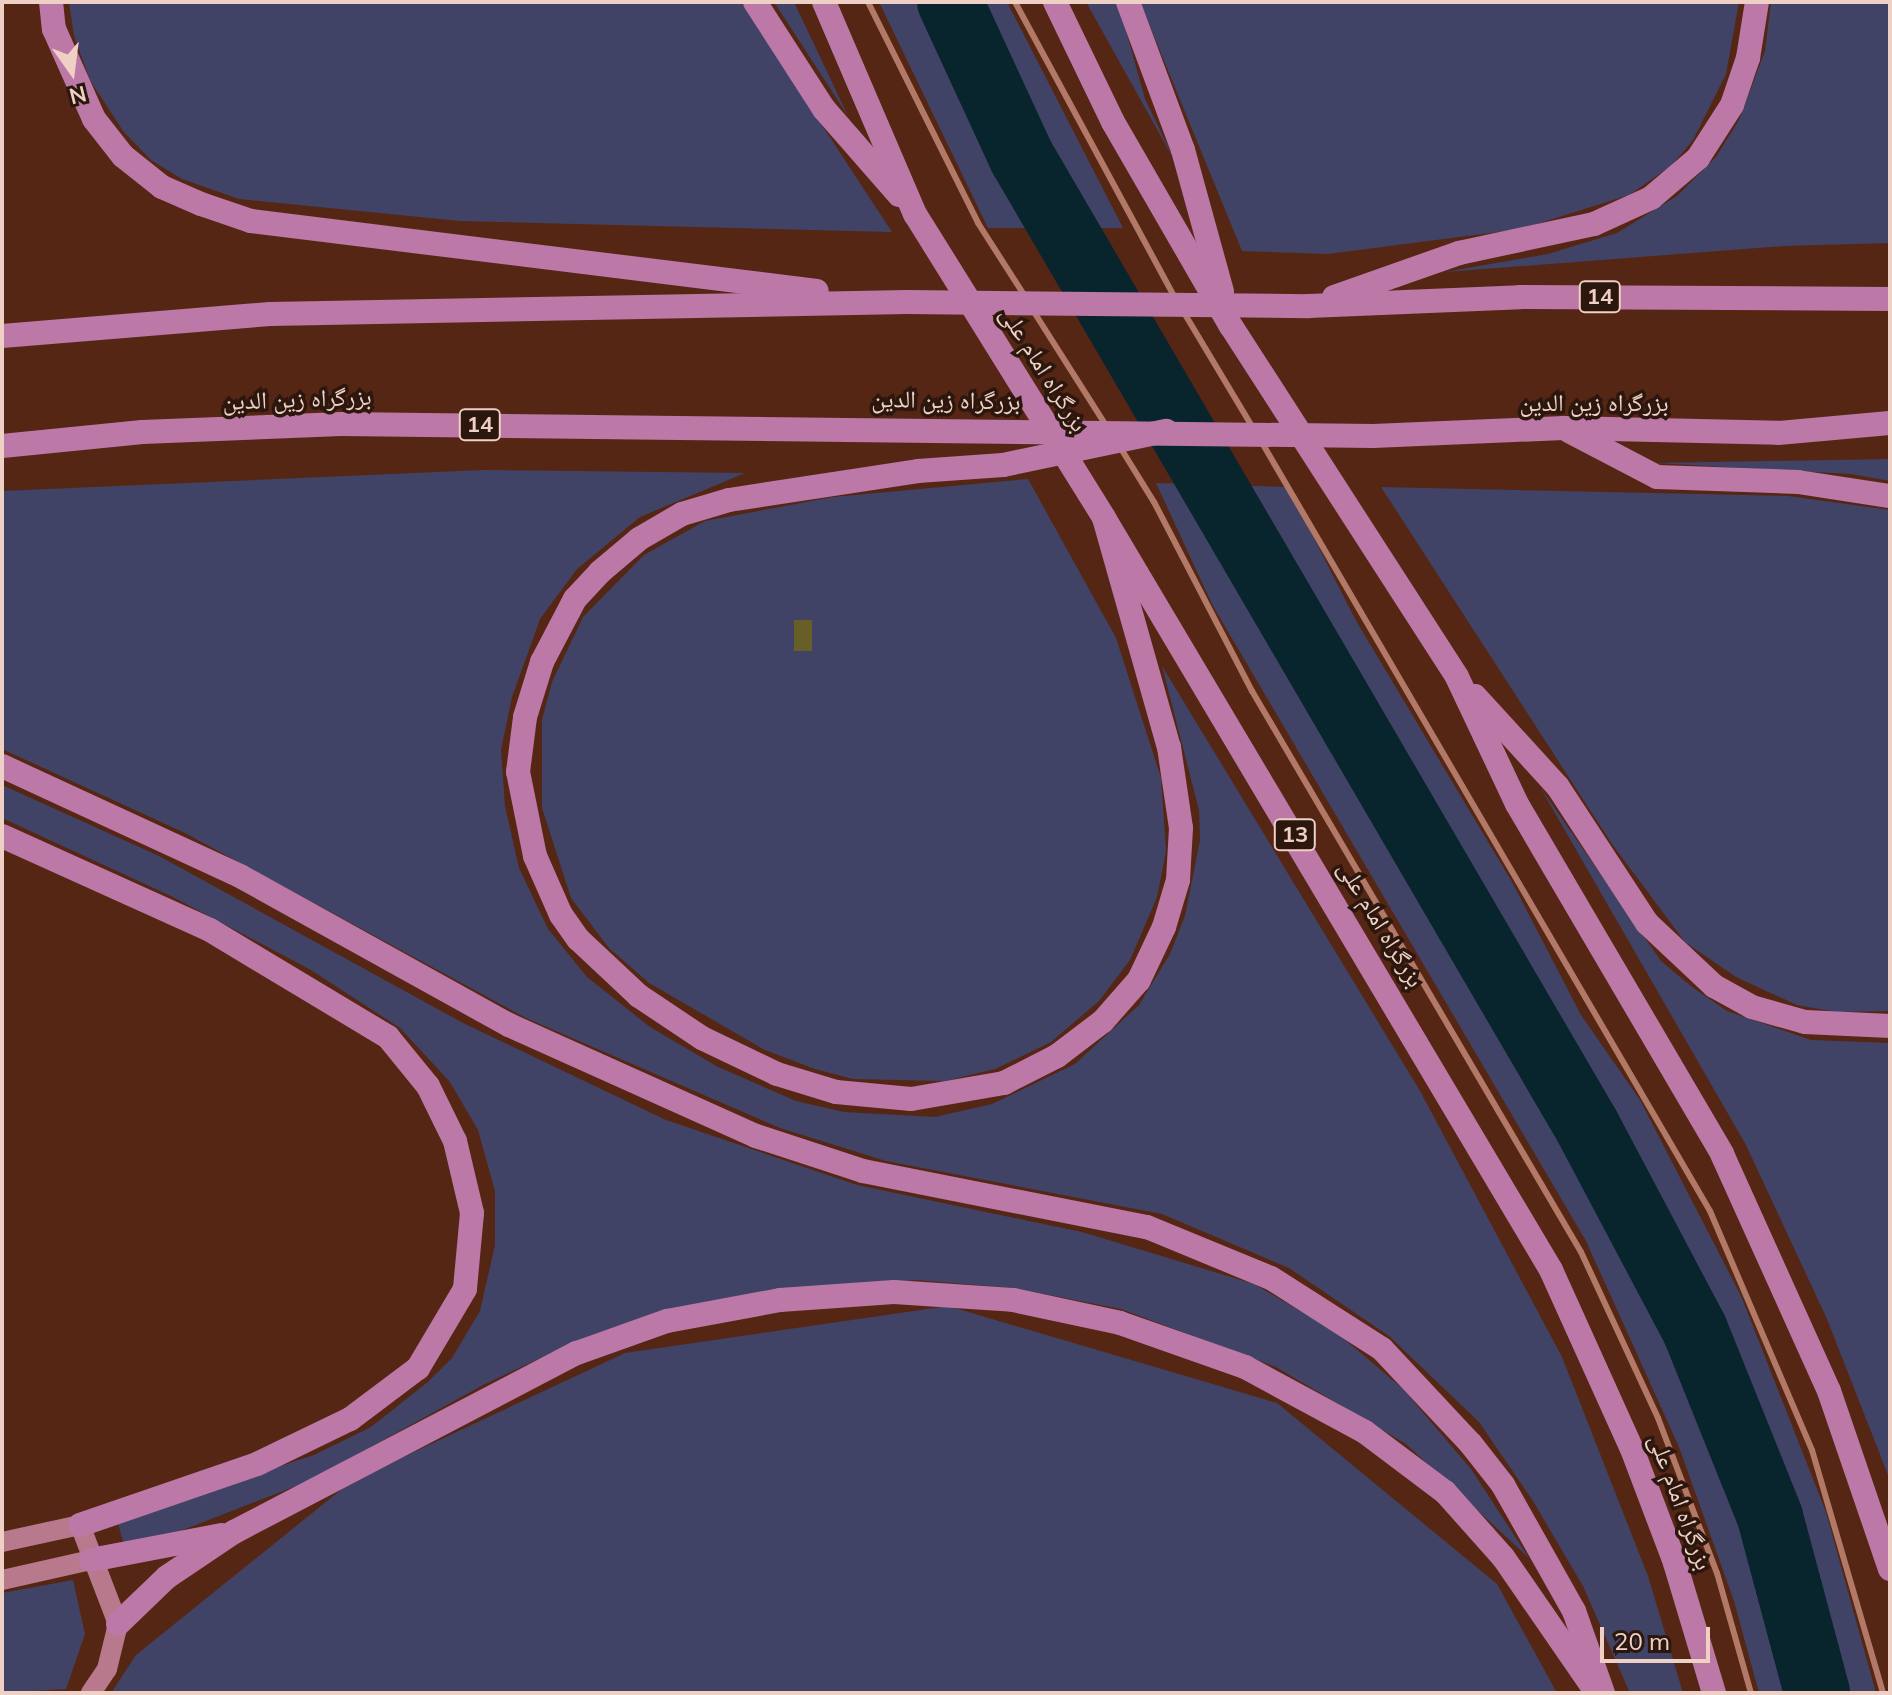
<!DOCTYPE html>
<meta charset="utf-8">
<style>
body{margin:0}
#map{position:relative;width:1892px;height:1695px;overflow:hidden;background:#562615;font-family:Mulish,"Noto Naskh Arabic",sans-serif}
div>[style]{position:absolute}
.green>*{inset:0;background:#404365}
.river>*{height:66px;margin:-33px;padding:0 33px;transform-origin:33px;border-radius:33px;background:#08242c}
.building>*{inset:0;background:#685f28;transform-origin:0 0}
.lane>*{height:6px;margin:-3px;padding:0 3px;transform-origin:3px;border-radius:3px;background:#b27a66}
.primary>*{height:20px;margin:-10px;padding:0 10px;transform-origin:10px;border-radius:10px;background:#b8798c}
.highway>*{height:24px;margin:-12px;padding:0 12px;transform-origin:12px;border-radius:12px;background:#bc78a6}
span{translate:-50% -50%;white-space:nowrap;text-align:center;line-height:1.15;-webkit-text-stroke:7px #2c170f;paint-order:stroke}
.shield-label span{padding:2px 6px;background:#2c170f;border:2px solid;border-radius:6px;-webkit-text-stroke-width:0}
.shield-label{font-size:22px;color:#efd0c5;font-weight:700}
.street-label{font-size:24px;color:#efd0c5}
.frame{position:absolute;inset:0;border:4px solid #efd0c5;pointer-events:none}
.north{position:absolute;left:32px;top:32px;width:80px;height:80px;-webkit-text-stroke:6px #2c170f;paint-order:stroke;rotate:166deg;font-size:22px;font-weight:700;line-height:32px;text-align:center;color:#efd0c5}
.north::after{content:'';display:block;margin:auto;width:28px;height:36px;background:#efd0c5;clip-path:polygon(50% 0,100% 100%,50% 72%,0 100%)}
.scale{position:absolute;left:1600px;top:1627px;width:110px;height:36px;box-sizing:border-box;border:4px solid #efd0c5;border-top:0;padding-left:10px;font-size:24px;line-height:28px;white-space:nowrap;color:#efd0c5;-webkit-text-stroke:6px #2c170f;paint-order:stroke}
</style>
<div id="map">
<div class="green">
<i style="clip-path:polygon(69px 2px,741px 2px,892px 232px,460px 221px,239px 199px,182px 179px,151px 160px,123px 131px,90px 80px,74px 36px)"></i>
<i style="clip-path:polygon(774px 2px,794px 2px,848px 116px)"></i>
<i style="clip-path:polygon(879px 2px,1007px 2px,1123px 228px,988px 228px)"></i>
<i style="clip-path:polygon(1086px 2px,1118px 2px,1145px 99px,1177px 165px)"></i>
<i style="clip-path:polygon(1140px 2px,1739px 2px,1726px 74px,1693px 140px,1671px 166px,1629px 195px,1521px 229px,1328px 254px,1242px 251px)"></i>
<i style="clip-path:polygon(1771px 2px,1890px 2px,1890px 243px,1783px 246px,1445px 272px,1548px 254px,1617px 233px,1677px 196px,1716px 157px,1739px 120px,1765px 51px)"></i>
<i style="clip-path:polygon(1890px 459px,1890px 481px,1851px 474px,1655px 463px)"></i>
<i style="clip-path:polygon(483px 470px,745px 473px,640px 517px,577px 569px,540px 619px,512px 697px,501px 750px,505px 806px,519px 868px,548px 929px,587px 977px,650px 1027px,718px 1067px,796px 1101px,844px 1112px,935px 1117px,992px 1104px,1075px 1064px,1139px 1005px,1170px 954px,1185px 916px,1200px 840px,1199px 810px,1162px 666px,1420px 1091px,1562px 1357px,1648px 1576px,1683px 1693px,1630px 1693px,1583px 1586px,1533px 1501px,1479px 1422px,1389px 1336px,1289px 1268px,1162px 1214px,886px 1161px,780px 1128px,526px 1018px,185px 833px,2px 749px,2px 491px)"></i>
<i style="clip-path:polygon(1028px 479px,1116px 638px,1161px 778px,1166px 851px,1157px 897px,1130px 960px,1099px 1001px,1051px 1042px,995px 1069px,945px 1081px,853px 1079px,815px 1069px,765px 1050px,649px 983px,609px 948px,571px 898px,542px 808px,542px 720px,552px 682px,583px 617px,644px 555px,705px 521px,833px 497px)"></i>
<i style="clip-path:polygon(1156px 483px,1288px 487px,1355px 619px,1512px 882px,1581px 1015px,1640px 1100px,1741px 1296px,1826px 1512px,1876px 1693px,1759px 1693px,1734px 1601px,1679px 1447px,1586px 1241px,1213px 606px)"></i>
<i style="clip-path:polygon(1381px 487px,1788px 496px,1890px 510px,1890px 1011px,1836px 1012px,1797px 1005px,1736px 977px,1685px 942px,1612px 844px)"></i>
<i style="clip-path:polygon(2px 785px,159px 856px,463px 1023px,666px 1120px,857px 1185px,1082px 1232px,1254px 1284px,1335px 1331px,1403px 1389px,1471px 1469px,1529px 1558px,1406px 1444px,1276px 1367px,1121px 1309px,1013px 1288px,916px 1280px,768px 1290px,576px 1341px,483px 1385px,309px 1481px,126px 1552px,117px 1520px,314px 1455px,371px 1427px,429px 1381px,452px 1358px,480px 1311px,495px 1245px,495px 1191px,478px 1130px,450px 1082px,400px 1028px,311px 970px,171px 896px,2px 818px)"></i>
<i style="clip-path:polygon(1540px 787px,1661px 961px,1692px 987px,1727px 1011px,1811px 1040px,1890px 1043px,1890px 1480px,1827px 1319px,1746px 1145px)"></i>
<i style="clip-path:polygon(948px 1306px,1277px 1403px,1497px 1584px,1557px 1693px,111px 1693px,136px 1655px,352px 1481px,625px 1353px)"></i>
<i style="clip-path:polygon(73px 1580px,85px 1634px,66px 1689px,2px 1693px,2px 1593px)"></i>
</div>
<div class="river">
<i style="left:950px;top:2px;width:170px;rotate:65.2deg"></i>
<i style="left:1021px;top:156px;width:1123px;rotate:59.74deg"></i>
<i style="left:1587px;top:1126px;width:231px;rotate:62.1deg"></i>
<i style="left:1695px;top:1330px;width:201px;rotate:68.1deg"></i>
<i style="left:1770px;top:1517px;width:182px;rotate:75deg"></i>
</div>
<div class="building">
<i style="left:794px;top:620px;width:18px;height:31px"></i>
</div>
<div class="lane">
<i style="left:868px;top:2px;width:247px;rotate:63.5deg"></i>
<i style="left:978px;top:223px;width:85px;rotate:57.4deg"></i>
<i style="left:1015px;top:2px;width:336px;rotate:61.6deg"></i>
<i style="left:1183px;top:311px;width:136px;rotate:59.1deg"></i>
<i style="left:1034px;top:312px;width:136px;rotate:57.6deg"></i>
<i style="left:1261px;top:441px;width:891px;rotate:59.75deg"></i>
<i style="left:1710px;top:1211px;width:260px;rotate:66.9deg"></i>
<i style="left:1812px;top:1450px;width:253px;rotate:73.7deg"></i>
<i style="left:1120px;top:447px;width:65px;rotate:58.3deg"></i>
<i style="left:1154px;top:502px;width:213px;rotate:62.6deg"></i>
<i style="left:1252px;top:691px;width:650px;rotate:59.61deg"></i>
<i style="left:1581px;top:1252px;width:183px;rotate:65.1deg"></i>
<i style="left:1658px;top:1418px;width:166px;rotate:69.2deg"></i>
<i style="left:1717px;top:1573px;width:125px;rotate:74.2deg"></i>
</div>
<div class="primary">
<i style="left:2px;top:1542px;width:80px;rotate:-12.3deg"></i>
<i style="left:80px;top:1525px;width:106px;rotate:69deg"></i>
<i style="left:118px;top:1624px;width:46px;rotate:103.7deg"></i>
<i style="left:107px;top:1669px;width:29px;rotate:124deg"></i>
<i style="left:2px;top:1580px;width:91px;rotate:-12.7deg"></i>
</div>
<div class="highway">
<i style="left:51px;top:2px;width:27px;rotate:84deg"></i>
<i style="left:54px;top:29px;width:98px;rotate:66deg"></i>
<i style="left:94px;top:119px;width:47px;rotate:51.9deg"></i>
<i style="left:123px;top:156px;width:50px;rotate:38.5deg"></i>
<i style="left:162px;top:187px;width:43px;rotate:23.6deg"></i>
<i style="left:201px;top:204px;width:53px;rotate:18.8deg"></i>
<i style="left:251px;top:221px;width:570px;rotate:7.05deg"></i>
<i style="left:755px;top:2px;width:127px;rotate:57.2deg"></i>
<i style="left:824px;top:109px;width:114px;rotate:48.9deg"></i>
<i style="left:824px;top:2px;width:231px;rotate:66.8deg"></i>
<i style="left:915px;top:214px;width:358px;rotate:58.1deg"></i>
<i style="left:1104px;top:518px;width:875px;rotate:59.27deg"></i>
<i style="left:1551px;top:1270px;width:196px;rotate:65.7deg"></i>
<i style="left:1632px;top:1449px;width:122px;rotate:69.3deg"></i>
<i style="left:1675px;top:1563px;width:136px;rotate:73.3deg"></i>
<i style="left:1055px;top:2px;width:133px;rotate:64.2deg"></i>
<i style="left:1113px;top:122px;width:236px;rotate:60deg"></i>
<i style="left:1231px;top:326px;width:417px;rotate:57.2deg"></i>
<i style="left:1457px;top:677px;width:140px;rotate:64.7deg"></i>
<i style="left:1517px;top:804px;width:406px;rotate:59.6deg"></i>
<i style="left:1722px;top:1154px;width:260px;rotate:65.7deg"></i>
<i style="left:1829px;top:1391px;width:188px;rotate:71.1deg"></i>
<i style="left:1128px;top:2px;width:158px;rotate:69.6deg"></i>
<i style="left:1183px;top:150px;width:147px;rotate:74.6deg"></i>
<i style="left:1334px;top:297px;width:133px;rotate:-19.4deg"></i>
<i style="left:1459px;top:253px;width:138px;rotate:-12.1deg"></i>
<i style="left:1594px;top:224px;width:63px;rotate:-24.5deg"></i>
<i style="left:1651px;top:198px;width:62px;rotate:-40.4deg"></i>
<i style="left:1698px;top:158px;width:63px;rotate:-57.3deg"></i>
<i style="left:1732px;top:105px;width:50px;rotate:-71.2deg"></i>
<i style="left:1748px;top:58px;width:57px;rotate:-80.9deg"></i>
<i style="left:2px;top:336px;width:269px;rotate:-4.7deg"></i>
<i style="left:270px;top:314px;width:637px;rotate:-1.08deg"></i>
<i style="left:907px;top:302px;width:402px;rotate:0.6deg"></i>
<i style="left:1309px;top:306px;width:211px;rotate:-2.4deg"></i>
<i style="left:1520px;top:297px;width:370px;rotate:0.3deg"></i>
<i style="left:1569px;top:431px;width:99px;rotate:27.6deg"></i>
<i style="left:1657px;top:477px;width:141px;rotate:2deg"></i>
<i style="left:1798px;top:482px;width:93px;rotate:8.7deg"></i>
<i style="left:2px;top:446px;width:141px;rotate:-5.7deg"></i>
<i style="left:142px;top:432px;width:199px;rotate:-2.3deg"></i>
<i style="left:341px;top:424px;width:1032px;rotate:0.67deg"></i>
<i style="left:1373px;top:436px;width:191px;rotate:-2.4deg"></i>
<i style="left:1564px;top:428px;width:214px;rotate:1.3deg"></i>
<i style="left:1778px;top:433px;width:112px;rotate:-5.1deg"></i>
<i style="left:1104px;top:518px;width:238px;rotate:74.2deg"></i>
<i style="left:1169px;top:747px;width:82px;rotate:81.6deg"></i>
<i style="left:1181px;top:828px;width:52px;rotate:93.3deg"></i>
<i style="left:1178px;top:880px;width:49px;rotate:106.6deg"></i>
<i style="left:1164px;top:927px;width:59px;rotate:115.3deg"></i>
<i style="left:1139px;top:980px;width:55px;rotate:131.3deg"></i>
<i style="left:1103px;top:1021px;width:58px;rotate:142.7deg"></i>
<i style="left:1057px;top:1056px;width:59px;rotate:153deg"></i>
<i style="left:1004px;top:1083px;width:94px;rotate:170.2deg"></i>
<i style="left:911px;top:1099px;width:75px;rotate:-174.7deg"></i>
<i style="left:836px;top:1092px;width:62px;rotate:-163deg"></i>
<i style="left:777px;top:1074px;width:83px;rotate:-154.4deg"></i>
<i style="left:702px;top:1038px;width:76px;rotate:-146.3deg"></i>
<i style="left:639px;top:996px;width:83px;rotate:-136.9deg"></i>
<i style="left:578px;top:939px;width:29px;rotate:-125deg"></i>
<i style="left:561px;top:915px;width:64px;rotate:-113.8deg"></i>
<i style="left:535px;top:856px;width:86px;rotate:-101.4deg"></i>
<i style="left:518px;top:772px;width:55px;rotate:-82.7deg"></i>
<i style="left:525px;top:717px;width:58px;rotate:-72.8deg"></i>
<i style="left:542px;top:662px;width:71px;rotate:-62.4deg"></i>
<i style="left:575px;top:599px;width:37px;rotate:-47deg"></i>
<i style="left:600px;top:572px;width:51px;rotate:-40.2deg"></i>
<i style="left:639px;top:539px;width:50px;rotate:-30.2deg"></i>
<i style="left:682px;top:514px;width:49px;rotate:-16.6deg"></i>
<i style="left:729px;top:500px;width:191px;rotate:-8.7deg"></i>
<i style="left:918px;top:471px;width:85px;rotate:-4deg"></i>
<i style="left:1003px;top:465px;width:167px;rotate:-11.8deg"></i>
<i style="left:1475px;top:696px;width:123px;rotate:47.6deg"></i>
<i style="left:1558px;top:787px;width:163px;rotate:56.8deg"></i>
<i style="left:1647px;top:923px;width:92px;rotate:43.2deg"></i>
<i style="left:1714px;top:986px;width:43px;rotate:28.9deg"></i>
<i style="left:1752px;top:1007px;width:55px;rotate:15.8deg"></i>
<i style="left:1805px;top:1022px;width:85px;rotate:2.7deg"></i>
<i style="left:2px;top:766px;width:262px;rotate:24.8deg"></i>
<i style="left:240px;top:876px;width:308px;rotate:29deg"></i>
<i style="left:509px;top:1025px;width:271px;rotate:24.2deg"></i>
<i style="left:756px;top:1136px;width:113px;rotate:18.1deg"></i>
<i style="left:863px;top:1171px;width:289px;rotate:11.2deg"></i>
<i style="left:1147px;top:1227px;width:134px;rotate:22.4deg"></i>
<i style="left:1271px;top:1278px;width:132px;rotate:32.6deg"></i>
<i style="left:1382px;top:1349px;width:130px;rotate:46.9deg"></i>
<i style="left:1471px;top:1444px;width:52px;rotate:52deg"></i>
<i style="left:1503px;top:1485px;width:145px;rotate:60.6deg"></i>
<i style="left:1574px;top:1611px;width:87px;rotate:70.5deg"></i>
<i style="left:2px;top:836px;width:228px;rotate:24.3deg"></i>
<i style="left:210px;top:930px;width:208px;rotate:31deg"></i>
<i style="left:388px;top:1037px;width:63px;rotate:50.8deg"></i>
<i style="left:428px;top:1086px;width:61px;rotate:63.9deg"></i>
<i style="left:455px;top:1141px;width:74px;rotate:76.7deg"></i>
<i style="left:472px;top:1213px;width:76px;rotate:95.3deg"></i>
<i style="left:465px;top:1289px;width:92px;rotate:120.7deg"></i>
<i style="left:418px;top:1368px;width:85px;rotate:143.1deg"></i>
<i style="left:350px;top:1419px;width:103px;rotate:154.2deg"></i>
<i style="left:257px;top:1464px;width:187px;rotate:161deg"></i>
<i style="left:91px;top:1560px;width:133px;rotate:-10.8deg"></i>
<i style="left:118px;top:1624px;width:68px;rotate:-43.8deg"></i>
<i style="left:167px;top:1577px;width:81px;rotate:-33.9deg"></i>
<i style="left:234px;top:1532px;width:387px;rotate:-27.6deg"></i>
<i style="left:577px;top:1353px;width:96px;rotate:-19.6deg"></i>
<i style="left:667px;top:1321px;width:115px;rotate:-10.5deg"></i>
<i style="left:780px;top:1300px;width:114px;rotate:-4deg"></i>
<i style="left:894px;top:1292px;width:119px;rotate:3.8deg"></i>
<i style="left:1013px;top:1300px;width:109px;rotate:12.1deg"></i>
<i style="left:1120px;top:1323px;width:133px;rotate:19.4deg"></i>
<i style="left:1245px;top:1367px;width:136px;rotate:28.4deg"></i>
<i style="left:1365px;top:1432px;width:100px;rotate:36.9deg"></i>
<i style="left:1445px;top:1492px;width:87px;rotate:48.3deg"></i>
<i style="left:1503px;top:1557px;width:157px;rotate:55.4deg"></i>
</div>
<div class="shield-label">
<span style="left:1600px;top:297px">14</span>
<span style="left:480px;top:425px">14</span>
<span style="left:1295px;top:835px">13</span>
</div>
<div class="street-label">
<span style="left:1044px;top:369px;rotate:58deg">بزرگراه امام علی</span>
<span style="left:297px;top:399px;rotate:-2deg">بزرگراه زین الدین</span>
<span style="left:946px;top:400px;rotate:1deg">بزرگراه زین الدین</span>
<span style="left:1594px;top:403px">بزرگراه زین الدین</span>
<span style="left:1381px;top:924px;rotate:59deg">بزرگراه امام علی</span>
<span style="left:1681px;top:1502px;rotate:70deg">بزرگراه امام علی</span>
</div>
<div class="frame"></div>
<div class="north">N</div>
<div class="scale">20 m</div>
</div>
